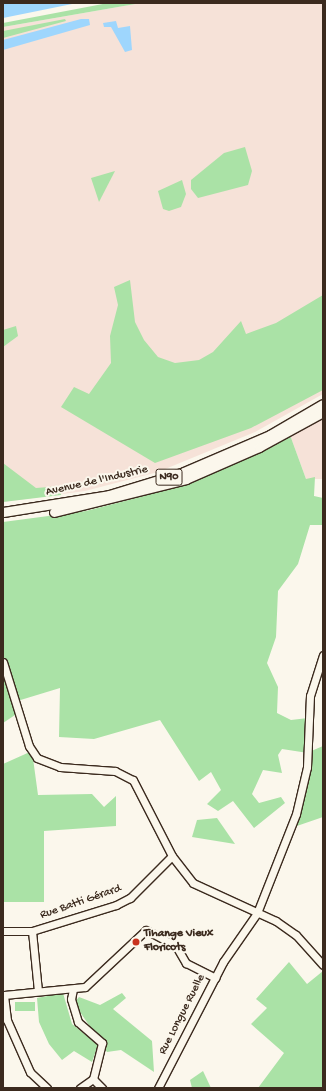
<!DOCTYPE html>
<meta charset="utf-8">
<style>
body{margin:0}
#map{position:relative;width:326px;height:1091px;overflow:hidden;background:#fbf7ec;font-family:"Gochi Hand",sans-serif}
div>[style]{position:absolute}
.built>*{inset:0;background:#f6e2d8}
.green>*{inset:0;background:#aae2a6;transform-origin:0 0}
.water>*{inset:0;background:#9ed6fd}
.roads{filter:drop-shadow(1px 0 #3b2a1e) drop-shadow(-1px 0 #3b2a1e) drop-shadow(0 1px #3b2a1e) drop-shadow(0 -1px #3b2a1e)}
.minor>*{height:7px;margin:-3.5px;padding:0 3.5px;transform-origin:3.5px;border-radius:3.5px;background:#fbf7ec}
.major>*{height:9px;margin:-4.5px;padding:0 4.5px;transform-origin:4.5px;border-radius:4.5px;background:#fbf7ec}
.dots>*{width:11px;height:11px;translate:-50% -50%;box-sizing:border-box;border:2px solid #fbf7ec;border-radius:50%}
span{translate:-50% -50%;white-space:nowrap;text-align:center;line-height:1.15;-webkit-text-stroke:4px #fbf7ec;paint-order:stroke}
.shield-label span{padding:1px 3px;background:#fbf7ec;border:1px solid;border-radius:3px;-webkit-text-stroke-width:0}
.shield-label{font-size:11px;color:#3b2a1e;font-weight:700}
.street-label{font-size:12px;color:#3b2a1e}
.poi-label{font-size:12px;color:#3b2a1e;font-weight:700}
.left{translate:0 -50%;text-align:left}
.frame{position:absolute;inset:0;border:4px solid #3b2a1e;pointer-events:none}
</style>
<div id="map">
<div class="built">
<i style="clip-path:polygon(141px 3px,323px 3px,323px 394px,255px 432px,158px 472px,85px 491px,3px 502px,3px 27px)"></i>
<i style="clip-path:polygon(323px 416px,323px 479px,306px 479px,290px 435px)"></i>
</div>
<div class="green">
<i style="clip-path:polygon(108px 3px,141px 3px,3px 27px,3px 23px)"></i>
<i style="clip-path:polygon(65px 19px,66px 21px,3px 38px,3px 31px)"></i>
<i style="clip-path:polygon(245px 147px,252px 171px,248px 185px,198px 198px,191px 189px,191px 180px,224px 153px)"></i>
<i style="clip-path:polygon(115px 171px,99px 202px,91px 178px)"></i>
<i style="clip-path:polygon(182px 180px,186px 194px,181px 207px,169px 211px,163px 209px,158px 191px)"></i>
<i style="clip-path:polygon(130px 280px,135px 322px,144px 340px,158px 357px,175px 363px,199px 360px,213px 352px,241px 321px,246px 334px,276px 323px,323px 295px,323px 390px,251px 428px,155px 463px,61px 407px,74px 387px,89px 394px,111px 363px,110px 336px,118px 305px,114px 287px)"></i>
<i style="clip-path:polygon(16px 326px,18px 336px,3px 347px,3px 330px)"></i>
<i style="clip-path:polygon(290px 435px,306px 479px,315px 477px,314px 496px,323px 498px,323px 525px,310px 525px,298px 564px,278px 591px,276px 637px,267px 663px,278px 687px,277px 713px,291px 720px,308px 718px,309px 752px,323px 746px,323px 817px,291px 828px,308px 753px,282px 749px,278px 755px,282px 773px,263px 770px,252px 794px,259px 803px,281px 797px,285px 803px,254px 828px,233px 801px,218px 811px,207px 804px,221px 790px,211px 772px,199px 781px,160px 720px,94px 739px,59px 737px,60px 688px,14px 702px,18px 713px,3px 723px,3px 522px,86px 511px,144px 496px,219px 470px)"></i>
<i style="clip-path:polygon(3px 463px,36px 488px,62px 486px,61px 495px,3px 502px)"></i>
<i style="clip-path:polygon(32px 751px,38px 795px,92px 794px,104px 807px,116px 796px,116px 826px,44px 831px,44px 902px,3px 902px,3px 764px)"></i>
<i style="clip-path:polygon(217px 818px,235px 844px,192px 837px,197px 820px)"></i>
<i style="clip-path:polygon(289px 962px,307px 984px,323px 971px,323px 1088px,258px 1088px,284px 1053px,251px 1024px,267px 1008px,256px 999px)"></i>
<i style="clip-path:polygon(63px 993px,72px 1024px,98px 1045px,92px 1062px,74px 1051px,62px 1060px,49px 1044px,39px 1022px,37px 998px)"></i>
<i style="clip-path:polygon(122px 993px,126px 998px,113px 1009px,152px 1041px,154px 1072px,121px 1050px,107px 1052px,74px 1003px,79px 997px,100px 1005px)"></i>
<i style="left:35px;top:1002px;width:9px;height:20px;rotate:90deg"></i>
<i style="clip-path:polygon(203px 1071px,211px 1088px,192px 1088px,190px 1080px)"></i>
</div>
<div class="water">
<i style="clip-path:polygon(3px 3px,77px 3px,3px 18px)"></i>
<i style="clip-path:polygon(81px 19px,89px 19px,90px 25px,3px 50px,3px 40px)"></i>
<i style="clip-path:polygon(116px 21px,118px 28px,130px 26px,132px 50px,125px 52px,111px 27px,104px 27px,103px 23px)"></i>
</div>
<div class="roads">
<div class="minor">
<i style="left:3px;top:662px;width:88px;rotate:72.8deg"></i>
<i style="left:29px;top:746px;width:14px;rotate:56deg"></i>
<i style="left:37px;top:758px;width:25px;rotate:21deg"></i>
<i style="left:60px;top:767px;width:55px;rotate:4.2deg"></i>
<i style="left:115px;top:771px;width:20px;rotate:27deg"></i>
<i style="left:133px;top:780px;width:85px;rotate:62.8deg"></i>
<i style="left:172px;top:856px;width:34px;rotate:52deg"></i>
<i style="left:193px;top:883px;width:91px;rotate:24.6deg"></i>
<i style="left:276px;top:921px;width:24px;rotate:35deg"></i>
<i style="left:296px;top:935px;width:40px;rotate:48deg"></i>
<i style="left:3px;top:931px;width:29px"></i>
<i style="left:32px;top:931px;width:88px;rotate:-17.2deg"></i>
<i style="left:116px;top:905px;width:16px;rotate:-27deg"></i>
<i style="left:130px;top:898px;width:59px;rotate:-45deg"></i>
<i style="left:32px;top:931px;width:60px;rotate:84.3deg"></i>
<i style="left:73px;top:989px;width:10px;rotate:101deg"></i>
<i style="left:71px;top:999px;width:24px;rotate:73deg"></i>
<i style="left:78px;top:1022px;width:32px;rotate:41deg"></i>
<i style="left:102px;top:1043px;width:37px;rotate:104deg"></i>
<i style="left:93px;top:1079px;width:13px;rotate:45deg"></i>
<i style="left:47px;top:1088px;width:23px;rotate:-137deg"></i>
<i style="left:30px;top:1072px;width:57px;rotate:-113.9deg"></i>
<i style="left:7px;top:1020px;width:25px;rotate:-97deg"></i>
<i style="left:4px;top:995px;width:81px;rotate:-5.6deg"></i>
<i style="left:85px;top:987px;width:83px;rotate:-43.1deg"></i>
<i style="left:146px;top:930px;width:34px;rotate:28deg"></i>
<i style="left:176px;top:946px;width:20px;rotate:60deg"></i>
<i style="left:186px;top:963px;width:33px;rotate:27deg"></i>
<i style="left:80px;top:1088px;width:16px;rotate:-35deg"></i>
<i style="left:158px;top:1088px;width:142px;rotate:-62.7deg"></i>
<i style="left:223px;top:962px;width:60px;rotate:-55.2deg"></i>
<i style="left:257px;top:913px;width:106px;rotate:-68.5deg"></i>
<i style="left:296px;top:814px;width:48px;rotate:-76.8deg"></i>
<i style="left:307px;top:767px;width:71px;rotate:-87.6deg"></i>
<i style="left:310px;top:696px;width:43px;rotate:-72.4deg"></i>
</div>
<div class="major">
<i style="left:3px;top:512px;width:107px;rotate:-9.1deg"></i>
<i style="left:109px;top:495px;width:78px;rotate:-17deg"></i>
<i style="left:184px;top:472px;width:94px;rotate:-23.3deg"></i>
<i style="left:270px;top:435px;width:61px;rotate:-30.3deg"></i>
<i style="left:54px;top:512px;width:136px;rotate:-14deg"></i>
<i style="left:186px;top:479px;width:80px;rotate:-23.7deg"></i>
<i style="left:259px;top:447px;width:73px;rotate:-28.7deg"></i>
</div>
</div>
<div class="dots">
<i style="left:136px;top:942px;background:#c8321e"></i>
</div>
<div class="shield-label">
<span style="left:169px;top:477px">N90</span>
</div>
<div class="street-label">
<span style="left:97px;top:482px;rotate:-13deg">Avenue de l'Industrie</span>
<span style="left:81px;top:903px;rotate:-19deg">Rue Batti Gérard</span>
<span style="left:183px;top:1015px;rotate:-63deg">Rue Longue Ruelle</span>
</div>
<div class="poi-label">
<span class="left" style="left:144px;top:942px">Tihange Vieux<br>Floricots</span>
</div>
<div class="frame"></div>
</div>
